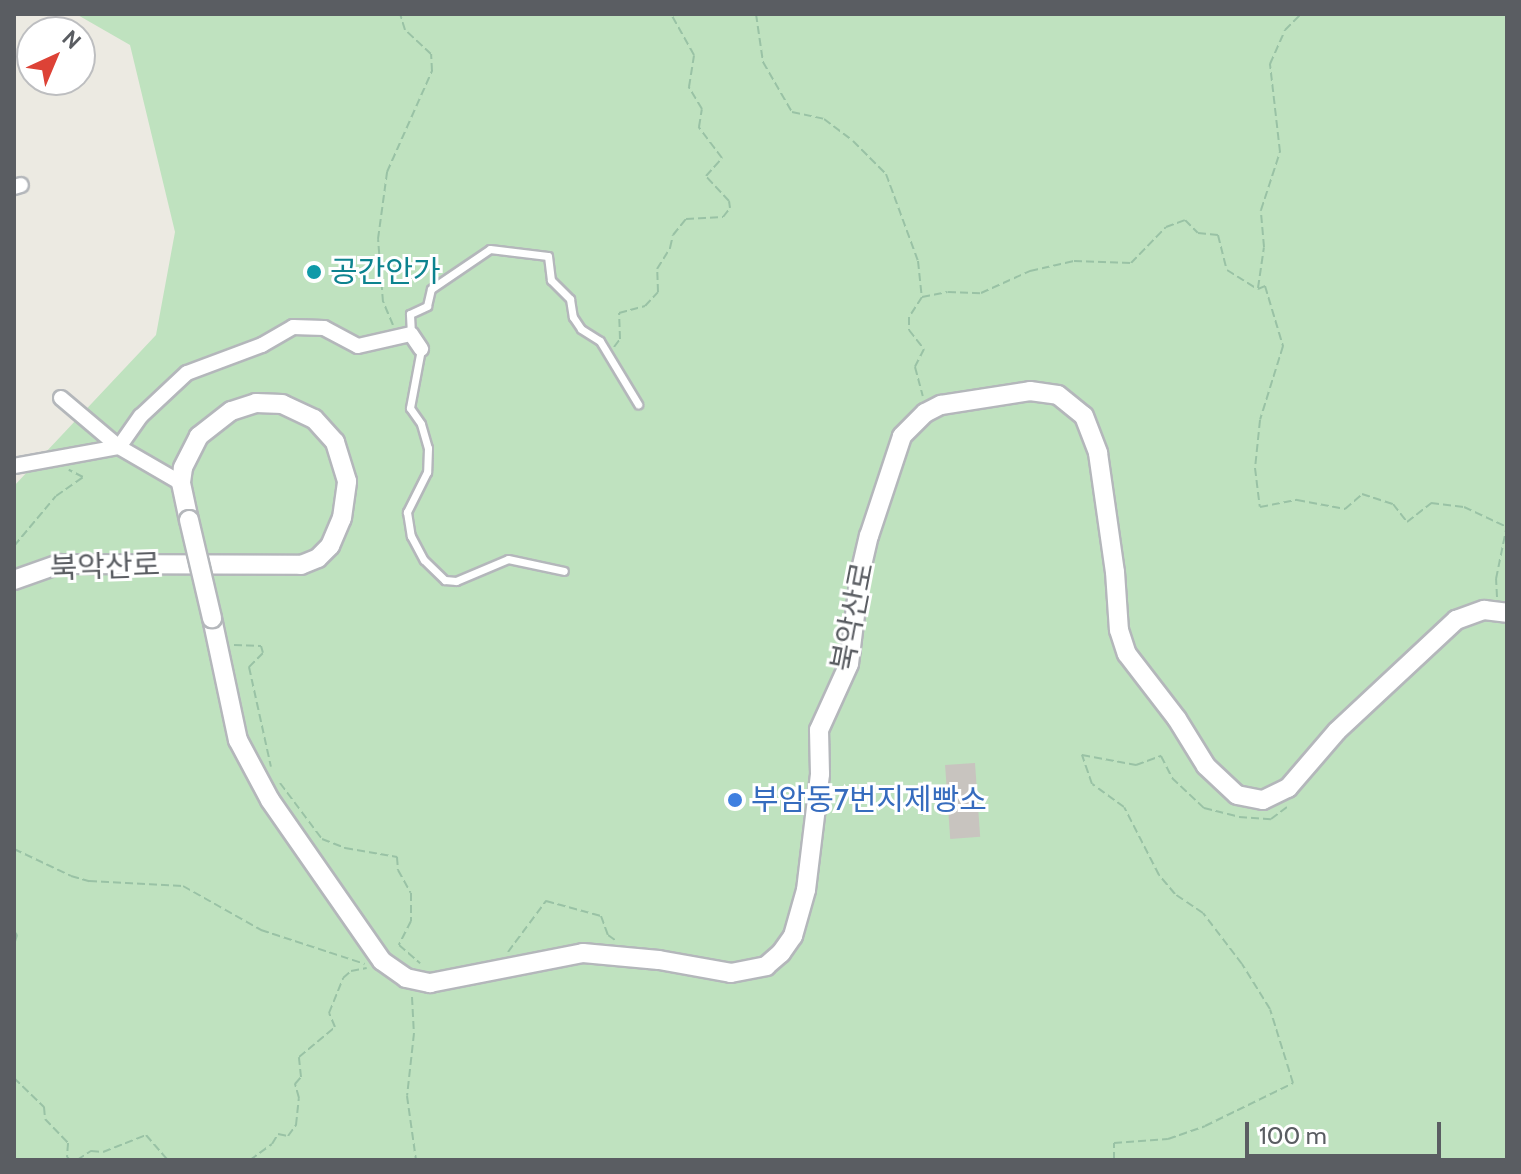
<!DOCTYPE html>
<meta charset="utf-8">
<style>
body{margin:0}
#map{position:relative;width:1521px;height:1174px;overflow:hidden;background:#eceae2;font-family:Cabin,"Noto Sans KR",sans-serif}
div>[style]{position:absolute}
.green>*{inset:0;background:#bfe2bf}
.building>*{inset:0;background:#c8c4bf;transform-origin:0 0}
.path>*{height:2px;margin-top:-1px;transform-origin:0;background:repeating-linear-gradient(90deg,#99c2a5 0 8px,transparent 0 12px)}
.roads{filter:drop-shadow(2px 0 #b4b7bb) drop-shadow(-2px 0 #b4b7bb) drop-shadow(0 2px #b4b7bb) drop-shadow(0 -2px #b4b7bb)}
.service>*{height:7px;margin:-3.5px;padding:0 3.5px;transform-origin:3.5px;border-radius:3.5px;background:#fff}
.minor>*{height:14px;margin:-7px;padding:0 7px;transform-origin:7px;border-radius:7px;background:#fff}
.tertiary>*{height:18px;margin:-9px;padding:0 9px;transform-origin:9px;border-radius:9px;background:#fff}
.bridges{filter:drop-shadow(2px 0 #b4b7bb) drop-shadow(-2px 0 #b4b7bb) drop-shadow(0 2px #b4b7bb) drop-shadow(0 -2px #b4b7bb)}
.tertiary-bridge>*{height:18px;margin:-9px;padding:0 9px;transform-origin:9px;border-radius:9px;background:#fff}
.dots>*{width:22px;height:22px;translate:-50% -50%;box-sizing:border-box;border:4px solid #fff;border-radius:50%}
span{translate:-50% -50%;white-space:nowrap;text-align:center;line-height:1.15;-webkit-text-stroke:6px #fff;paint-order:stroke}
.culture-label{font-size:30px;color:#0d838f}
.left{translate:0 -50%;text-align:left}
.street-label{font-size:30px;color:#5a5d62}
.shop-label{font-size:30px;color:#366cbe}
.frame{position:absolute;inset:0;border:16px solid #5a5d62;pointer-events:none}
.north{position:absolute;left:16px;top:16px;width:80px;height:80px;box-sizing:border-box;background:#fff;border:2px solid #bdbec0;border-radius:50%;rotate:44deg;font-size:22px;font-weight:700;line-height:32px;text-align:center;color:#5a5d62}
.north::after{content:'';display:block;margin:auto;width:28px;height:36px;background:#dd4236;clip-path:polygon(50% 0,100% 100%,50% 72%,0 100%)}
.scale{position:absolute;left:1245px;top:1122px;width:196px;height:36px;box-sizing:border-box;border:4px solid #5a5d62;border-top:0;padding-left:10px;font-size:24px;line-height:28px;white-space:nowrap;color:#5a5d62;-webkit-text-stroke:6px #fff;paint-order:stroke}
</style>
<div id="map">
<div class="green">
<i style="clip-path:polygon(76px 14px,1507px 14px,1507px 1160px,14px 1160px,14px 486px,156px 335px,175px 232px,130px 45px)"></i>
</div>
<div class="building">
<i style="left:975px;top:763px;width:74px;height:30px;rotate:86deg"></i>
</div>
<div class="path">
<i style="left:756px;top:14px;width:49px;rotate:81.7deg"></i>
<i style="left:763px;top:62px;width:58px;rotate:59.9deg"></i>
<i style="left:792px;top:112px;width:33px;rotate:12deg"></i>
<i style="left:824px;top:119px;width:36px;rotate:37deg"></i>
<i style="left:853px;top:141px;width:47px;rotate:45deg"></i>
<i style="left:886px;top:174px;width:93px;rotate:69.8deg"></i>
<i style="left:918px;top:261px;width:36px;rotate:84deg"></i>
<i style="left:922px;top:297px;width:24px;rotate:123deg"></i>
<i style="left:909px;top:317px;width:13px;rotate:90deg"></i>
<i style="left:909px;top:330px;width:24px;rotate:52deg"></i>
<i style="left:924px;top:349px;width:20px;rotate:117deg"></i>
<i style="left:915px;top:367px;width:30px;rotate:75deg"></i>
<i style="left:1258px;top:288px;width:41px;rotate:-81.7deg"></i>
<i style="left:1264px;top:247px;width:37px;rotate:-95deg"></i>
<i style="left:1261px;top:210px;width:61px;rotate:-71.9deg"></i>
<i style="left:1280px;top:152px;width:89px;rotate:-96.5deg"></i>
<i style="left:1270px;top:64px;width:37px;rotate:-66deg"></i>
<i style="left:1285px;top:30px;width:23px;rotate:-45deg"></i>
<i style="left:922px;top:297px;width:26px;rotate:-11deg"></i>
<i style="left:948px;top:292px;width:33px;rotate:2deg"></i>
<i style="left:981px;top:293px;width:54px;rotate:-24.2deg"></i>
<i style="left:1030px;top:271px;width:45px;rotate:-12.8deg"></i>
<i style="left:1074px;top:261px;width:57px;rotate:2deg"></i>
<i style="left:1131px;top:263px;width:50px;rotate:-45.8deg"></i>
<i style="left:1166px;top:227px;width:20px;rotate:-20deg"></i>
<i style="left:1185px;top:220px;width:18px;rotate:45deg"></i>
<i style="left:1198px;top:233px;width:20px;rotate:6deg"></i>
<i style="left:1218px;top:235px;width:36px;rotate:76deg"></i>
<i style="left:1227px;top:270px;width:36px;rotate:32deg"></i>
<i style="left:1258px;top:289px;width:8px;rotate:-23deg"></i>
<i style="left:1265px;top:286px;width:63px;rotate:73.3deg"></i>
<i style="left:1283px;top:346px;width:77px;rotate:107.3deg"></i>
<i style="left:1260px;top:420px;width:48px;rotate:95.9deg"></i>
<i style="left:1255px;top:468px;width:39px;rotate:83deg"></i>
<i style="left:1260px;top:507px;width:38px;rotate:-11deg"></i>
<i style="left:1297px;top:500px;width:49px;rotate:10.6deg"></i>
<i style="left:1345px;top:509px;width:23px;rotate:-41deg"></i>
<i style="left:1362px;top:494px;width:33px;rotate:18deg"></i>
<i style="left:1393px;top:504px;width:23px;rotate:52deg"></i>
<i style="left:1407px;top:522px;width:31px;rotate:-38deg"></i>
<i style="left:1431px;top:503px;width:33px;rotate:7deg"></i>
<i style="left:1464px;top:507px;width:47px;rotate:24.9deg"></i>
<i style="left:393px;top:325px;width:25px;rotate:-113deg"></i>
<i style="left:383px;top:302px;width:63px;rotate:-94.5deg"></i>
<i style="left:378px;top:239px;width:68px;rotate:-82.3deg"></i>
<i style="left:387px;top:172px;width:111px;rotate:-66deg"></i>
<i style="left:432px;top:71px;width:17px;rotate:-93deg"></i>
<i style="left:431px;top:54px;width:35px;rotate:-137deg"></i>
<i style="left:405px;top:30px;width:17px;rotate:-107deg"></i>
<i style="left:614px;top:347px;width:10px;rotate:-53deg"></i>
<i style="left:620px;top:339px;width:26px;rotate:-92deg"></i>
<i style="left:619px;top:313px;width:27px;rotate:-15deg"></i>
<i style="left:645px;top:306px;width:19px;rotate:-47deg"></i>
<i style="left:658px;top:292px;width:23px;rotate:-92deg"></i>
<i style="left:657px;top:269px;width:25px;rotate:-58deg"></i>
<i style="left:670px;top:248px;width:13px;rotate:-77deg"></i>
<i style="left:673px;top:235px;width:21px;rotate:-51deg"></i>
<i style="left:686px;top:219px;width:37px;rotate:-3deg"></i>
<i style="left:723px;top:217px;width:11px;rotate:-52deg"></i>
<i style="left:730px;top:208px;width:7px;rotate:-98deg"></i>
<i style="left:729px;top:201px;width:34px;rotate:-133deg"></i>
<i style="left:706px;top:176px;width:24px;rotate:-48deg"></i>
<i style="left:722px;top:158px;width:39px;rotate:-127deg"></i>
<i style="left:699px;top:127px;width:18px;rotate:-81deg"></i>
<i style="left:702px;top:109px;width:26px;rotate:-121deg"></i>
<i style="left:689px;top:87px;width:32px;rotate:-81deg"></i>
<i style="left:694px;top:55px;width:47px;rotate:-119.3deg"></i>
<i style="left:14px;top:546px;width:65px;rotate:-50deg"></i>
<i style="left:56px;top:496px;width:33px;rotate:-35deg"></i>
<i style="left:83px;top:477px;width:16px;rotate:-153deg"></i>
<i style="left:1497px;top:597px;width:18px;rotate:-93deg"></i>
<i style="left:1496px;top:579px;width:55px;rotate:-78.5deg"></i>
<i style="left:234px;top:645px;width:27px;rotate:2deg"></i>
<i style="left:261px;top:646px;width:7px;rotate:74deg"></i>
<i style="left:263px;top:653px;width:20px;rotate:135deg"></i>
<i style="left:249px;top:667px;width:102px;rotate:77.6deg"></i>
<i style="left:280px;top:783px;width:70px;rotate:53.1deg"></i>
<i style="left:322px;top:839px;width:25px;rotate:21deg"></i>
<i style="left:345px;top:848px;width:53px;rotate:9.8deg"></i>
<i style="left:397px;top:857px;width:13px;rotate:86deg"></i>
<i style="left:398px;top:870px;width:26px;rotate:61deg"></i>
<i style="left:411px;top:893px;width:28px;rotate:90deg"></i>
<i style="left:411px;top:921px;width:27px;rotate:117deg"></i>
<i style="left:399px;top:945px;width:28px;rotate:41deg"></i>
<i style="left:14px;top:849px;width:63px;rotate:25.3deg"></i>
<i style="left:71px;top:876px;width:19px;rotate:16deg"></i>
<i style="left:89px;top:881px;width:94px;rotate:3deg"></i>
<i style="left:183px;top:886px;width:90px;rotate:29.4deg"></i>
<i style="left:261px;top:930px;width:109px;rotate:18.1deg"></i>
<i style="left:14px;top:931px;width:5px;rotate:53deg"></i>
<i style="left:17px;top:935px;width:10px;rotate:107deg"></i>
<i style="left:508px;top:952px;width:64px;rotate:-53.3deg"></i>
<i style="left:546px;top:901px;width:57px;rotate:15.3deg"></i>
<i style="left:601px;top:916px;width:20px;rotate:70deg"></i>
<i style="left:608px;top:935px;width:9px;rotate:36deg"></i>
<i style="left:412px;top:997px;width:36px;rotate:87deg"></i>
<i style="left:414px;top:1033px;width:63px;rotate:96.3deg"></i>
<i style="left:407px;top:1096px;width:65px;rotate:82deg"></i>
<i style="left:14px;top:1078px;width:42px;rotate:44deg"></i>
<i style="left:44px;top:1107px;width:12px;rotate:85deg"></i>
<i style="left:45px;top:1119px;width:33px;rotate:46deg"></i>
<i style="left:68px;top:1143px;width:14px;rotate:94deg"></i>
<i style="left:67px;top:1157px;width:4px;rotate:45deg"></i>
<i style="left:77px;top:1160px;width:17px;rotate:-33deg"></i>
<i style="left:91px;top:1151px;width:12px;rotate:5deg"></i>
<i style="left:103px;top:1152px;width:46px;rotate:-21.6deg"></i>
<i style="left:146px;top:1135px;width:33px;rotate:49deg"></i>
<i style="left:250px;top:1160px;width:27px;rotate:-36deg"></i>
<i style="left:272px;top:1144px;width:12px;rotate:-59deg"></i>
<i style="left:278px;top:1134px;width:10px;rotate:11deg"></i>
<i style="left:288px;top:1136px;width:14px;rotate:-54deg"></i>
<i style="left:296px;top:1125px;width:27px;rotate:-84deg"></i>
<i style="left:299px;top:1098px;width:15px;rotate:-106deg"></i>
<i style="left:295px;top:1084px;width:9px;rotate:-49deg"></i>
<i style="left:301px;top:1077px;width:20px;rotate:-96deg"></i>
<i style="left:299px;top:1057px;width:47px;rotate:-39.8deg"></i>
<i style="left:335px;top:1027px;width:15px;rotate:-113deg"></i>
<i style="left:329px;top:1013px;width:38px;rotate:-68deg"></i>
<i style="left:343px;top:978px;width:11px;rotate:-41deg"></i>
<i style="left:351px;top:971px;width:16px;rotate:-11deg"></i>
<i style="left:1114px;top:1160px;width:17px;rotate:-90deg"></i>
<i style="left:1114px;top:1143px;width:54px;rotate:-4.2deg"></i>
<i style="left:1168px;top:1139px;width:39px;rotate:-19deg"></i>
<i style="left:1205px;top:1126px;width:98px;rotate:-26deg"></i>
<i style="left:1293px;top:1083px;width:77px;rotate:-107.3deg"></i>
<i style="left:1270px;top:1009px;width:53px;rotate:-121.9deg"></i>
<i style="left:1242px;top:964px;width:64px;rotate:-127.4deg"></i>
<i style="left:1203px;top:913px;width:34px;rotate:-146deg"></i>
<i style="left:1175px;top:894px;width:25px;rotate:-130deg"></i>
<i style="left:1159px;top:875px;width:76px;rotate:-117.2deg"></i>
<i style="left:1124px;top:807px;width:39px;rotate:-144deg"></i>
<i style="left:1092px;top:784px;width:31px;rotate:-109deg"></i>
<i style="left:1082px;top:755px;width:55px;rotate:10.5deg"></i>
<i style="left:1136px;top:765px;width:27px;rotate:-20deg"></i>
<i style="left:1161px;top:756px;width:25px;rotate:63deg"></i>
<i style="left:1172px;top:778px;width:44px;rotate:43.2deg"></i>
<i style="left:1204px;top:808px;width:36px;rotate:14deg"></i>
<i style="left:1239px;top:817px;width:32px;rotate:4deg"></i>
<i style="left:1271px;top:819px;width:20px;rotate:-37deg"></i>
</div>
<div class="roads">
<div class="service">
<i style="left:411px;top:334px;width:20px;rotate:-93deg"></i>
<i style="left:410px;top:314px;width:19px;rotate:-25deg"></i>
<i style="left:427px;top:306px;width:17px;rotate:-77deg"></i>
<i style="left:431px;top:289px;width:71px;rotate:-34.1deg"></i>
<i style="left:490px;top:249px;width:58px;rotate:6.9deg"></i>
<i style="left:548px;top:256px;width:24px;rotate:83deg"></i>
<i style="left:551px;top:280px;width:27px;rotate:45deg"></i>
<i style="left:570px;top:299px;width:18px;rotate:81deg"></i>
<i style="left:573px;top:317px;width:14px;rotate:56deg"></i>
<i style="left:581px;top:329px;width:22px;rotate:32deg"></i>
<i style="left:600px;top:341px;width:74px;rotate:58.9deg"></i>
<i style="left:421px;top:349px;width:60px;rotate:100.6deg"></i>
<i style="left:410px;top:408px;width:19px;rotate:55deg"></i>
<i style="left:421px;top:424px;width:25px;rotate:74deg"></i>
<i style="left:428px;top:448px;width:24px;rotate:92deg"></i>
<i style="left:427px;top:472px;width:45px;rotate:116.6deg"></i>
<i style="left:407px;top:512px;width:24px;rotate:81deg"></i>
<i style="left:411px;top:536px;width:27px;rotate:62deg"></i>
<i style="left:424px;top:560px;width:29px;rotate:44deg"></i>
<i style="left:445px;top:580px;width:11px;rotate:5deg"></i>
<i style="left:456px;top:581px;width:56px;rotate:-22.9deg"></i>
<i style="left:508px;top:559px;width:57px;rotate:12.1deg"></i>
</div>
<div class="minor">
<i style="left:14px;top:187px;width:7px;rotate:-16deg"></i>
<i style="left:61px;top:398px;width:76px;rotate:40.2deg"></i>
<i style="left:119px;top:447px;width:72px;rotate:30.1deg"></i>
<i style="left:14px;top:466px;width:107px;rotate:-10.3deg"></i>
<i style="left:119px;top:447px;width:38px;rotate:-55deg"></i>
<i style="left:141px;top:416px;width:63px;rotate:-43.1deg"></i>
<i style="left:187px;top:373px;width:80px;rotate:-20.5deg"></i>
<i style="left:262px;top:345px;width:36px;rotate:-30deg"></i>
<i style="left:293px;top:327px;width:31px;rotate:2deg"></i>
<i style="left:324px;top:328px;width:38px;rotate:28deg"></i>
<i style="left:358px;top:346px;width:54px;rotate:-12.8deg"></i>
<i style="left:411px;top:334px;width:18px;rotate:56deg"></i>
</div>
<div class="tertiary">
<i style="left:14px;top:580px;width:48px;rotate:-19.6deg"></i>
<i style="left:59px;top:564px;width:242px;rotate:0.2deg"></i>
<i style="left:301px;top:565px;width:18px;rotate:-22deg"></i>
<i style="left:318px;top:558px;width:17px;rotate:-45deg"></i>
<i style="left:330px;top:546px;width:30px;rotate:-67deg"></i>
<i style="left:342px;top:518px;width:37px;rotate:-82deg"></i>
<i style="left:347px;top:481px;width:41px;rotate:-107.1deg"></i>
<i style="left:335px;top:442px;width:31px;rotate:-132deg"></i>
<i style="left:314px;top:419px;width:35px;rotate:-155deg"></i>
<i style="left:282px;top:404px;width:26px;rotate:-178deg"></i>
<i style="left:256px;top:403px;width:26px;rotate:162deg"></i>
<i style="left:231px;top:411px;width:41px;rotate:142deg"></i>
<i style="left:199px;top:436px;width:36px;rotate:117deg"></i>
<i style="left:183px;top:468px;width:15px;rotate:98deg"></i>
<i style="left:181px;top:483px;width:38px;rotate:78deg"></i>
<i style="left:212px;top:618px;width:125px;rotate:78deg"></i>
<i style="left:238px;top:740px;width:68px;rotate:61.9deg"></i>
<i style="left:270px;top:800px;width:196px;rotate:55.2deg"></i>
<i style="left:382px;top:961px;width:29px;rotate:35deg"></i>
<i style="left:406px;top:978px;width:25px;rotate:12deg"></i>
<i style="left:430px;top:983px;width:156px;rotate:-11.1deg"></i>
<i style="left:583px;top:953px;width:76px;rotate:5.3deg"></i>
<i style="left:659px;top:960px;width:73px;rotate:10.2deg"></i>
<i style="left:731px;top:973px;width:36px;rotate:-11deg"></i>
<i style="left:766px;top:966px;width:20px;rotate:-41deg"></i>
<i style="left:781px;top:953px;width:21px;rotate:-55deg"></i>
<i style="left:793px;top:936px;width:48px;rotate:-74.2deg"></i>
<i style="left:806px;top:890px;width:117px;rotate:-83.1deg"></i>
<i style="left:820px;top:774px;width:44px;rotate:-91.3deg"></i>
<i style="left:819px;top:730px;width:72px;rotate:-65.6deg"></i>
<i style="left:849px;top:664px;width:91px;rotate:-83deg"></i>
<i style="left:860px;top:574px;width:39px;rotate:-77deg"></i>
<i style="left:869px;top:536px;width:105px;rotate:-71.7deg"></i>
<i style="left:902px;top:436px;width:33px;rotate:-45deg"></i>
<i style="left:925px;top:413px;width:18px;rotate:-27deg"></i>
<i style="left:941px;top:405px;width:90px;rotate:-8.9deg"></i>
<i style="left:1030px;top:391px;width:28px;rotate:8deg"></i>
<i style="left:1058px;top:395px;width:33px;rotate:39deg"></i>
<i style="left:1084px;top:416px;width:40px;rotate:69deg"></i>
<i style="left:1098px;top:453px;width:120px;rotate:81.9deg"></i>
<i style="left:1115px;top:572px;width:58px;rotate:86.1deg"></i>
<i style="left:1119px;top:630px;width:25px;rotate:72deg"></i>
<i style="left:1127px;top:654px;width:82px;rotate:52.4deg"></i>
<i style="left:1177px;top:719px;width:55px;rotate:58.3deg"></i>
<i style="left:1206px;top:766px;width:42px;rotate:43.1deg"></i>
<i style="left:1237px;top:795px;width:26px;rotate:11deg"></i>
<i style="left:1263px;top:800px;width:28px;rotate:-26deg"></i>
<i style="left:1288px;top:788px;width:75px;rotate:-49.3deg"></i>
<i style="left:1337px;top:731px;width:163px;rotate:-43deg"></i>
<i style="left:1456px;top:620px;width:30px;rotate:-20deg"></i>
<i style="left:1484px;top:610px;width:23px;rotate:7deg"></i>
</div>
</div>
<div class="bridges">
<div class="tertiary-bridge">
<i style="left:189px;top:520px;width:101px;rotate:76.8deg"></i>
</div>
</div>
<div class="dots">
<i style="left:314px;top:272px;background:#0f9aa8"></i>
<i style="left:735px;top:800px;background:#3f7fe0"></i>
</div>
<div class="culture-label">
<span class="left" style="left:330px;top:272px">공간안가</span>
</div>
<div class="street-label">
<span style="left:105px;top:567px;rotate:-2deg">북악산로</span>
<span style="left:853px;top:617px;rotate:-79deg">북악산로</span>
</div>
<div class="shop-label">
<span class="left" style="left:751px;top:800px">부암동7번지제빵소</span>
</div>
<div class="frame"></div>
<div class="north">N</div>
<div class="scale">100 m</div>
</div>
